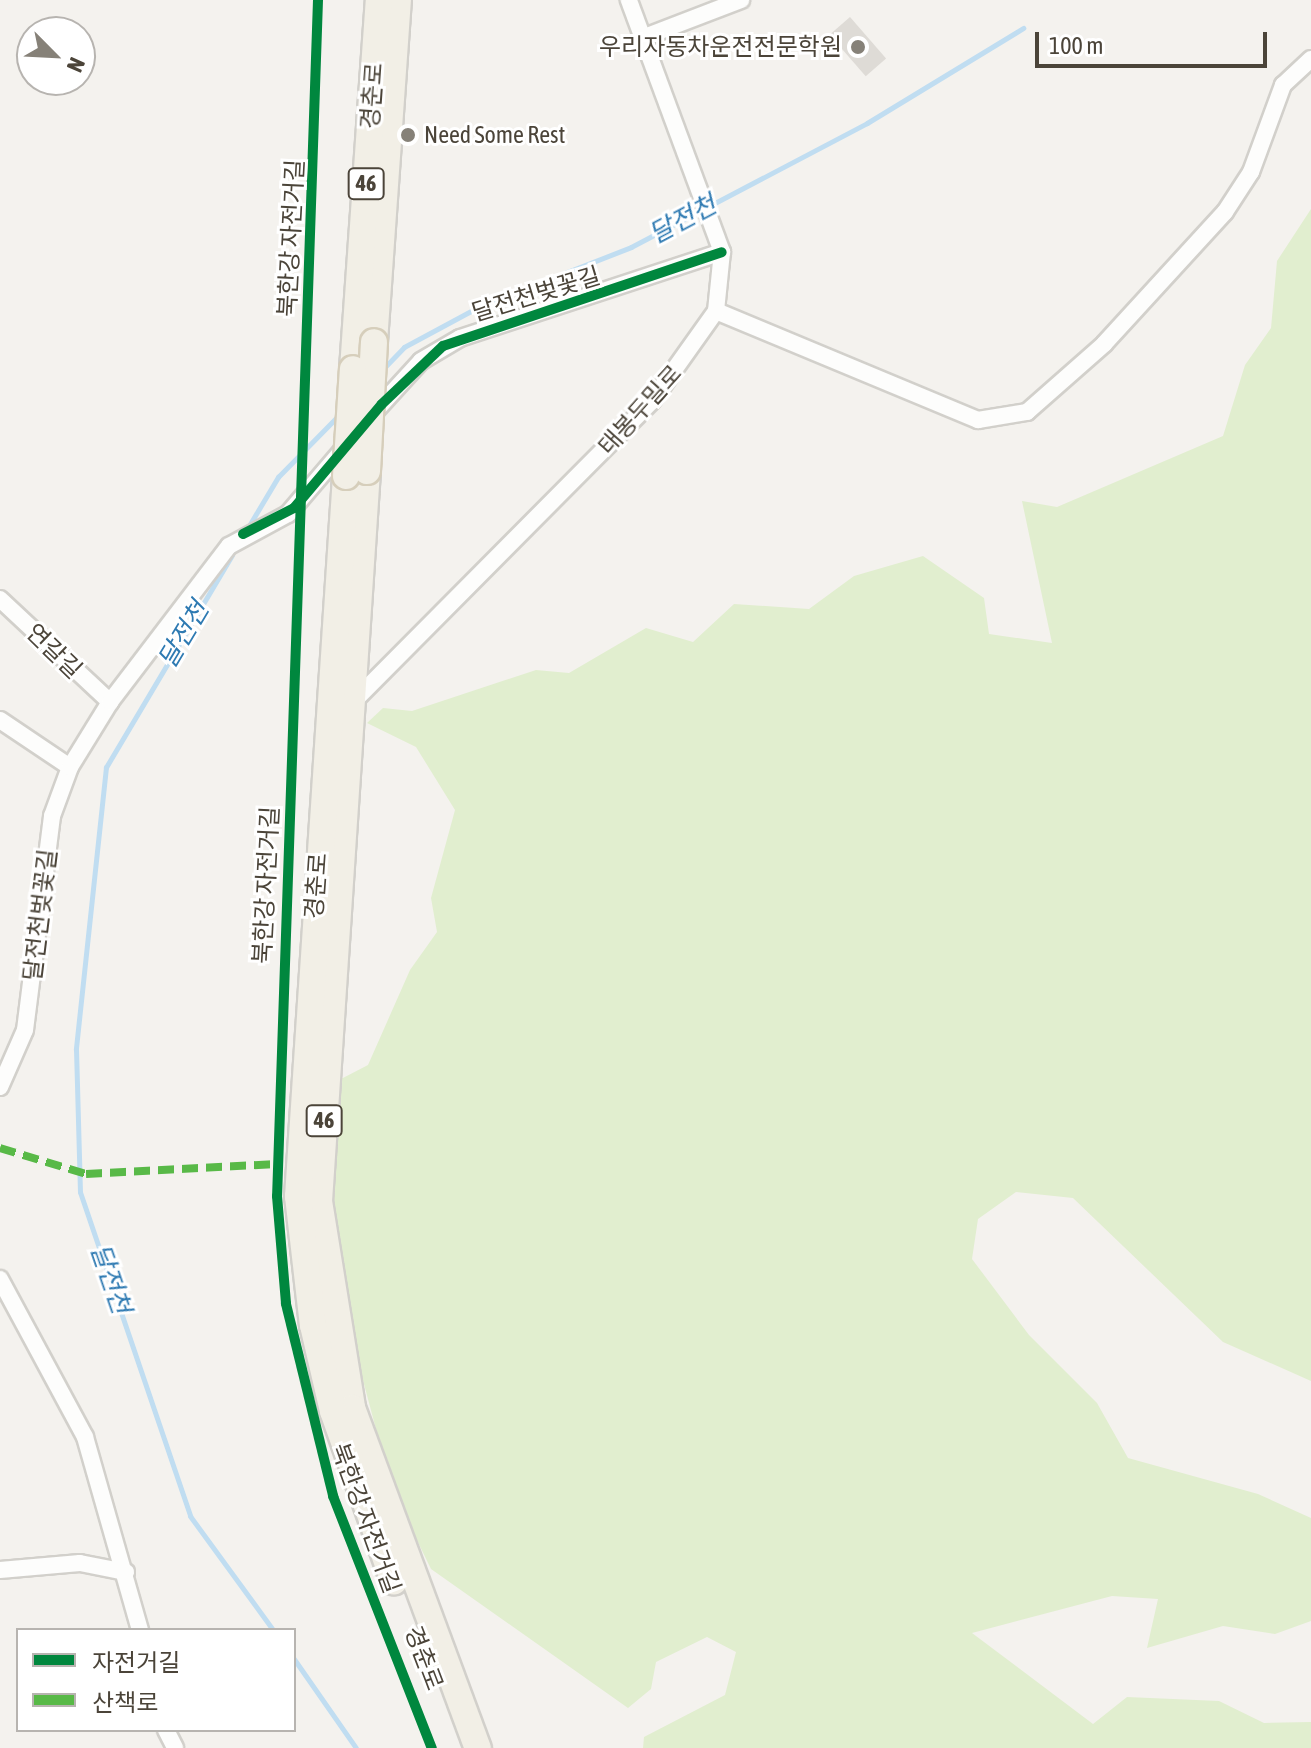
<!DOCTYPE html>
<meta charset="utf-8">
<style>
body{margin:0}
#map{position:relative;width:1311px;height:1748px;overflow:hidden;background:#f4f2ee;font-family:"Asap Condensed","Noto Sans KR",sans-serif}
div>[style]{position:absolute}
.green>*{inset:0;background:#e1eecf}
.stream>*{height:5px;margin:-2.5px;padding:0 2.5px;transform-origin:2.5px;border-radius:2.5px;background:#c0ddf1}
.building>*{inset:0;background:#dedbd6;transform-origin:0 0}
.roads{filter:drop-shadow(2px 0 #d2d0cb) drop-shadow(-2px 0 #d2d0cb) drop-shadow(0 2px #d2d0cb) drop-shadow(0 -2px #d2d0cb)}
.minor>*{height:16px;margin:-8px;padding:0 8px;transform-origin:8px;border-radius:8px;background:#fdfdfc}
.primary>*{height:26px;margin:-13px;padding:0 13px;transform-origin:13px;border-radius:13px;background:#f2efe6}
.bridges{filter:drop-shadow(2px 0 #d6cebb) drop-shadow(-2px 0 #d6cebb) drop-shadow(0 2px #d6cebb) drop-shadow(0 -2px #d6cebb)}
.primary-bridge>*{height:26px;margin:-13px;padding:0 13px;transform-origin:13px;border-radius:13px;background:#f2efe6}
.quiet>*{height:8px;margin-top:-4px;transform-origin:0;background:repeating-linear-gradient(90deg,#58b947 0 16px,transparent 0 24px)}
.cycleway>*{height:10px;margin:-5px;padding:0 5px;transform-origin:5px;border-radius:5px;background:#00873e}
.dots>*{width:22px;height:22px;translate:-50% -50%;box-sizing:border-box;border:4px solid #fff;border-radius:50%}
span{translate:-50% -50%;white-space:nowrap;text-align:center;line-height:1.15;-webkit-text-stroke:6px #fff;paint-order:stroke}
.shield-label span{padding:2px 6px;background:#fff;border:2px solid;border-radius:6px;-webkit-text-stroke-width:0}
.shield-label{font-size:22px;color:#4b4439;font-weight:700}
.poi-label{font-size:24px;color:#4b4439}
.right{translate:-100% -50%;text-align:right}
.left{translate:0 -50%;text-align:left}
.street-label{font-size:24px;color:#4b4439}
.water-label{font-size:26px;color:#2e7ab2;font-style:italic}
.legend{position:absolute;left:16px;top:1628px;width:280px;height:104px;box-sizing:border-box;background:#fff;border:2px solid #b7b4b0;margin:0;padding:10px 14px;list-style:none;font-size:24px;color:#4b4439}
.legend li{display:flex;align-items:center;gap:16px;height:40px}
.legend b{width:40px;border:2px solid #b7b4b0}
.north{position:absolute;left:16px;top:16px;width:80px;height:80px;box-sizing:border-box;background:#fff;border:2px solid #b7b4b0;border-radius:50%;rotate:114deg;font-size:22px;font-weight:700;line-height:32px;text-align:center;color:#4b4439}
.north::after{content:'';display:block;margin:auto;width:28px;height:36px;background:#868178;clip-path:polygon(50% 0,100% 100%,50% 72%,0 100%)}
.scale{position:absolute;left:1035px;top:32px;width:232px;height:36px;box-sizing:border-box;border:4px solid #4b4439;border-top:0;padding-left:10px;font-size:24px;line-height:28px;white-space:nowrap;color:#4b4439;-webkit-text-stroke:6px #fff;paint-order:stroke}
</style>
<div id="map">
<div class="green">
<i style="clip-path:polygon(1311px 209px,1311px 1381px,1223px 1342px,1073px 1198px,1016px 1192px,978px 1219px,972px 1259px,1029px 1335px,1097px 1403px,1128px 1458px,1258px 1494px,1311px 1518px,1311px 1621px,1275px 1634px,1223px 1626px,1147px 1648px,1158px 1599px,1112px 1596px,972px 1633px,1093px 1724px,1127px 1697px,1219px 1701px,1264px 1723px,1311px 1722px,1311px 1748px,643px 1748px,644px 1737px,725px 1695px,736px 1652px,707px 1637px,656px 1662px,651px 1689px,628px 1708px,431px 1569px,392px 1489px,349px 1328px,327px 1179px,341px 1079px,368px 1065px,410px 970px,437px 932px,431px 898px,455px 810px,416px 747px,367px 723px,383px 708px,412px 711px,536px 670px,569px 673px,646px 628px,693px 642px,734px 604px,809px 609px,854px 576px,923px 556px,984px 598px,989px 634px,1052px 643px,1022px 501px,1057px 507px,1223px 436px,1245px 365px,1271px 328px,1277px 261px)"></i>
</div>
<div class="stream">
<i style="left:381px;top:371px;width:33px;rotate:-46deg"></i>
<i style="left:404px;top:347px;width:86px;rotate:-28.3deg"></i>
<i style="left:480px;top:306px;width:162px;rotate:-21.3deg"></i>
<i style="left:631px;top:247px;width:267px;rotate:-27.7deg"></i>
<i style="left:867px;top:123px;width:183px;rotate:-31.3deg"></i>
<i style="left:247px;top:529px;width:61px;rotate:-59.2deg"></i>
<i style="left:278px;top:477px;width:90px;rotate:-45.5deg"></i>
<i style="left:232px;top:555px;width:247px;rotate:120.7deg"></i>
<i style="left:106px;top:767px;width:284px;rotate:96.1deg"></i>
<i style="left:76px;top:1049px;width:143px;rotate:88.4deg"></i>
<i style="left:80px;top:1192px;width:342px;rotate:71.2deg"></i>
<i style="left:190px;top:1516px;width:141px;rotate:53.9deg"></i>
<i style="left:294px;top:1659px;width:108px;rotate:55.1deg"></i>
</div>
<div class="building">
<i style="left:850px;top:17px;width:55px;height:27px;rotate:49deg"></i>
</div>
<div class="roads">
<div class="minor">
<i style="left:647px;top:36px;width:101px;rotate:-21deg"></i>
<i style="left:716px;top:311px;width:284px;rotate:22.6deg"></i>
<i style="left:978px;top:420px;width:50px;rotate:-9.3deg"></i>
<i style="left:1027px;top:412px;width:103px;rotate:-41.4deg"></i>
<i style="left:1104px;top:344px;width:179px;rotate:-47.5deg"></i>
<i style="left:1225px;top:212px;width:48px;rotate:-57deg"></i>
<i style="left:1251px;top:172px;width:93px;rotate:-69.8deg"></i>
<i style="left:1283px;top:85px;width:38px;rotate:-43deg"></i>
<i style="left:369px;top:418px;width:77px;rotate:-47.6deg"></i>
<i style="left:421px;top:361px;width:45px;rotate:-30.5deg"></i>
<i style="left:460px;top:338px;width:276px;rotate:-18.2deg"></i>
<i style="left:0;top:599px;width:151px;rotate:43.1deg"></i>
<i style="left:351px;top:704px;width:427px;rotate:-45.2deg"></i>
<i style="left:652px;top:401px;width:110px;rotate:-54.6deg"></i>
<i style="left:716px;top:311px;width:59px;rotate:-84.2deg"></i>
<i style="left:722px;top:252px;width:269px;rotate:-110.3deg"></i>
<i style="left:0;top:720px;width:84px;rotate:33.9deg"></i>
<i style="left:0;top:1087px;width:62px;rotate:-66.3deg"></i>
<i style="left:25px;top:1030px;width:216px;rotate:-82.8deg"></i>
<i style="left:52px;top:816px;width:52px;rotate:-69.8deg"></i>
<i style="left:70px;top:767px;width:76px;rotate:-58.4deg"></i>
<i style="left:110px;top:702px;width:196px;rotate:-52.7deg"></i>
<i style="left:229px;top:546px;width:67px;rotate:-28.5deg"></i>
<i style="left:288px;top:514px;width:91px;rotate:-49.5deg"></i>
<i style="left:0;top:1279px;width:179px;rotate:61.7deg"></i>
<i style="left:85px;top:1437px;width:201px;rotate:74.1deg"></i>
<i style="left:0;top:1570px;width:80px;rotate:-5deg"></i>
<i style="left:80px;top:1563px;width:47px;rotate:11.1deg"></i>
<i style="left:166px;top:1730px;width:20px;rotate:63deg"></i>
</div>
<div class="primary">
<i style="left:374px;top:342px;width:343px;rotate:-86deg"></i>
<i style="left:353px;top:369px;width:370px;rotate:-86deg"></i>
<i style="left:367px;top:471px;width:732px;rotate:93.76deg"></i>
<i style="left:319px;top:1201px;width:210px;rotate:80.9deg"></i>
<i style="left:352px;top:1408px;width:363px;rotate:69.7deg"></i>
<i style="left:346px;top:476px;width:722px;rotate:93.81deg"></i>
<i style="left:298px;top:1196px;width:130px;rotate:83.4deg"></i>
<i style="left:313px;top:1325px;width:88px;rotate:76.9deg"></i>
<i style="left:333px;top:1411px;width:181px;rotate:70.3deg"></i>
</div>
</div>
<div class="bridges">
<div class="primary-bridge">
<i style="left:367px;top:471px;width:129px;rotate:-86.9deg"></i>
<i style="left:346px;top:476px;width:107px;rotate:-86.3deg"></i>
</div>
</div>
<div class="quiet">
<i style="left:0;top:1148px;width:90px;rotate:16.8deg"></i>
<i style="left:86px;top:1174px;width:191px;rotate:-3deg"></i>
</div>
<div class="cycleway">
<i style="left:318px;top:0;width:1197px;rotate:91.96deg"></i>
<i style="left:277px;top:1196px;width:108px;rotate:85.2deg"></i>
<i style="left:286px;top:1304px;width:198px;rotate:76.2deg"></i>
<i style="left:333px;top:1496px;width:271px;rotate:68.6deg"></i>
<i style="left:243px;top:534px;width:57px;rotate:-27deg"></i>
<i style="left:294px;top:508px;width:136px;rotate:-49.8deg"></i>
<i style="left:382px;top:404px;width:84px;rotate:-43.6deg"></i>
<i style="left:443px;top:346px;width:294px;rotate:-18.6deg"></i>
</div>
<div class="dots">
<i style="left:858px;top:47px;background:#868178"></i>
<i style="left:408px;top:135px;background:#868178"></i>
</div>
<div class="shield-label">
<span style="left:366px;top:184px">46</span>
<span style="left:324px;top:1121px">46</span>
</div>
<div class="poi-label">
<span class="right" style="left:842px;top:47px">우리자동차운전전문학원</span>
<span class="left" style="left:424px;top:135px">Need Some Rest</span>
</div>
<div class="street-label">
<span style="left:372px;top:96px;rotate:-86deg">경춘로</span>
<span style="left:291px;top:238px;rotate:-87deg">북한강 자전거길</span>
<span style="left:536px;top:294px;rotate:-17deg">달전천벚꽃길</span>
<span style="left:640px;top:410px;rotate:-48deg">태봉두밀로</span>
<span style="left:54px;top:651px;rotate:44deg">연갈길</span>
<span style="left:266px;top:885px;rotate:-87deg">북한강 자전거길</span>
<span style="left:316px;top:886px;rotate:-86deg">경춘로</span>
<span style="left:40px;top:915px;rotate:-83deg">달전천벚꽃길</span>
<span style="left:366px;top:1518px;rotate:70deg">북한강 자전거길</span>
<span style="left:424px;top:1658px;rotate:69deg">경춘로</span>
</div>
<div class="water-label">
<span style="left:683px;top:220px;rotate:-28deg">달전천</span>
<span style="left:184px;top:635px;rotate:-59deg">달전천</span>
<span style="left:110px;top:1279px;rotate:71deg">달전천</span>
</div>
<ul class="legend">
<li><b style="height:10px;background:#00873e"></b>자전거길</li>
<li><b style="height:10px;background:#58b947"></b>산책로</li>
</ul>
<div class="north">N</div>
<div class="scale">100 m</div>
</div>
